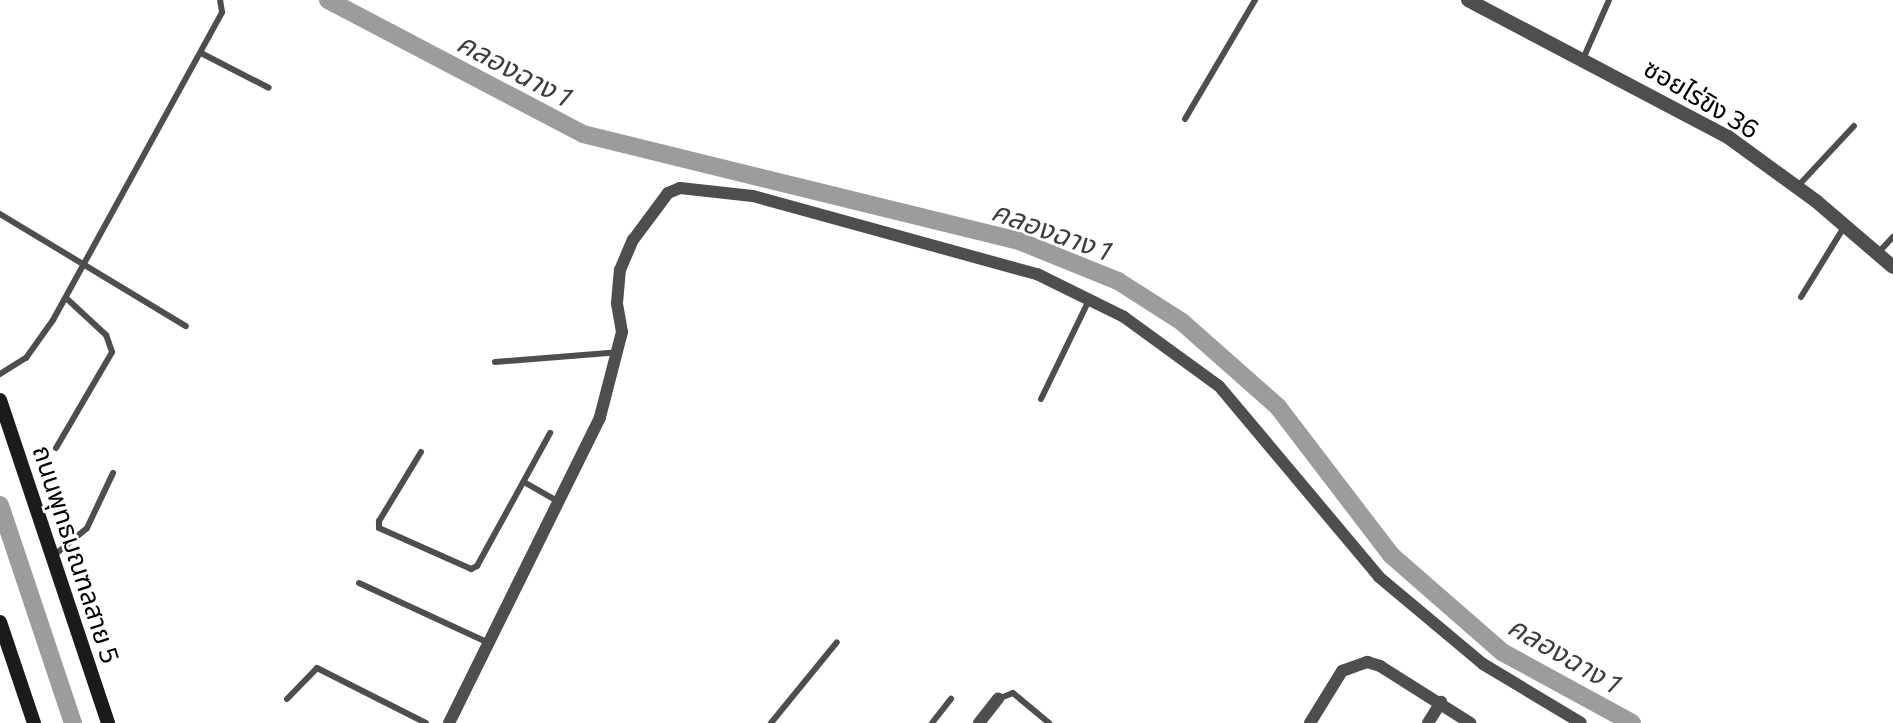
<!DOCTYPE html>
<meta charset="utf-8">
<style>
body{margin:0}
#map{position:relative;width:1893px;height:723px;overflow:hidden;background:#fff;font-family:Commissioner,"Noto Sans Thai",sans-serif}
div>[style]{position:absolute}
.canal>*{height:18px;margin:-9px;padding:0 9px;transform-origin:9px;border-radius:9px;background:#9c9c9c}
.service>*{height:6px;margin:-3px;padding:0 3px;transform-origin:3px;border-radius:3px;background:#4e4e4e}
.minor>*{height:12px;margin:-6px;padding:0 6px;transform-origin:6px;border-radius:6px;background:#4e4e4e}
.tertiary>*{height:14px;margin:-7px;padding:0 7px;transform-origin:7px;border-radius:7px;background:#4e4e4e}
.secondary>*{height:14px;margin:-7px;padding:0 7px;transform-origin:7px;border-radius:7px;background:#1b1b1b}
span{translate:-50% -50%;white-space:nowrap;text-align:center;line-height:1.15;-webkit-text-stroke:5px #fff;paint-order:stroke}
.street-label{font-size:26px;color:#000}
.water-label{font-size:28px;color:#3d3d3d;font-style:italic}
</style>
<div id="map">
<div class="canal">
<i style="left:328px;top:0;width:288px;rotate:27.7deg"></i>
<i style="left:583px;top:134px;width:449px;rotate:13.8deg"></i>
<i style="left:1019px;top:241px;width:107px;rotate:22deg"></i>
<i style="left:1118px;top:281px;width:76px;rotate:32.6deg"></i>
<i style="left:1182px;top:322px;width:128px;rotate:41.5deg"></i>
<i style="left:1278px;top:407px;width:186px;rotate:52.6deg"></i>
<i style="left:1391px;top:555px;width:147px;rotate:41.1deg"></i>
<i style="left:1502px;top:652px;width:148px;rotate:28.6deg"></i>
<i style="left:0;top:505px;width:230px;rotate:71.5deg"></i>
</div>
<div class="service">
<i style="left:201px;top:53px;width:76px;rotate:27.2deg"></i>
<i style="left:1583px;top:59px;width:64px;rotate:-66.2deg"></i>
<i style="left:1185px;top:119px;width:138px;rotate:-59.5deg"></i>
<i style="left:1798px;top:186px;width:82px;rotate:-47deg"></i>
<i style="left:0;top:214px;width:217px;rotate:31.1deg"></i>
<i style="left:1878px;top:253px;width:22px;rotate:-47deg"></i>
<i style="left:1801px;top:297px;width:82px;rotate:-58.4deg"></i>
<i style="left:495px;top:362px;width:123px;rotate:-4.6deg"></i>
<i style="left:0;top:374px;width:31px;rotate:-32deg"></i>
<i style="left:26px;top:358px;width:47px;rotate:-54.6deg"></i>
<i style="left:53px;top:320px;width:351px;rotate:-61.2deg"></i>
<i style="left:222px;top:12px;width:12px;rotate:-99deg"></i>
<i style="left:1041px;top:399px;width:110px;rotate:-64.1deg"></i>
<i style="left:56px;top:448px;width:111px;rotate:-59.7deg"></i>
<i style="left:112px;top:352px;width:18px;rotate:-109deg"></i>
<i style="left:106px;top:335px;width:54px;rotate:-137.2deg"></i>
<i style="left:421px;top:452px;width:81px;rotate:121.3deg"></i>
<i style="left:379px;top:521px;width:7px;rotate:90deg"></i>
<i style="left:379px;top:528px;width:101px;rotate:24deg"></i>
<i style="left:471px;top:569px;width:7px;rotate:-27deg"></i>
<i style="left:477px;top:566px;width:152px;rotate:-61.2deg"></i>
<i style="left:524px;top:482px;width:40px;rotate:29.7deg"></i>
<i style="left:52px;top:557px;width:45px;rotate:-39.6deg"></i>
<i style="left:87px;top:528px;width:61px;rotate:-64.7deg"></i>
<i style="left:359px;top:583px;width:143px;rotate:24.8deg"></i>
<i style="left:287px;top:699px;width:43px;rotate:-45.9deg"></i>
<i style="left:317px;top:668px;width:122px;rotate:26.8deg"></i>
<i style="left:998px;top:699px;width:16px;rotate:-22deg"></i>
<i style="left:1013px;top:693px;width:47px;rotate:39.8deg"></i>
<i style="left:771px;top:723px;width:104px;rotate:-50.8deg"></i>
<i style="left:932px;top:723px;width:31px;rotate:-52deg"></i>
</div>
<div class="minor">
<i style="left:449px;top:723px;width:341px;rotate:-63.7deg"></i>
<i style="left:600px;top:417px;width:88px;rotate:-75.5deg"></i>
<i style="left:622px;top:332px;width:29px;rotate:-100deg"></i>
<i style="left:617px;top:303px;width:33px;rotate:-85deg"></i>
<i style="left:620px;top:270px;width:33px;rotate:-67deg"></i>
<i style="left:633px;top:240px;width:59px;rotate:-53.3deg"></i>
<i style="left:668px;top:193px;width:13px;rotate:-23deg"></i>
<i style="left:680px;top:188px;width:73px;rotate:6.3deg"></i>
<i style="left:753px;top:196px;width:295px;rotate:15.4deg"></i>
<i style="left:1037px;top:274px;width:97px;rotate:26.3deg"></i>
<i style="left:1124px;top:317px;width:117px;rotate:36deg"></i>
<i style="left:1219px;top:386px;width:249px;rotate:50deg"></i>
<i style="left:1379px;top:577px;width:136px;rotate:39.9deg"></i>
<i style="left:1483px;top:664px;width:114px;rotate:31deg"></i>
<i style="left:979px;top:723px;width:31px;rotate:-52deg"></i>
<i style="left:1310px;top:723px;width:61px;rotate:-58.4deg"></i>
<i style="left:1342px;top:671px;width:27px;rotate:-20deg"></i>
<i style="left:1367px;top:662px;width:14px;rotate:17deg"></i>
<i style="left:1380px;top:666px;width:107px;rotate:32.3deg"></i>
<i style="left:1428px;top:723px;width:25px;rotate:-58deg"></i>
</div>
<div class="tertiary">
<i style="left:1468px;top:0;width:294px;rotate:27.8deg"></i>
<i style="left:1728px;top:137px;width:109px;rotate:36deg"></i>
<i style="left:1816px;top:201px;width:101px;rotate:40.6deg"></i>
</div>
<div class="secondary">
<i style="left:0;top:400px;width:341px;rotate:71.5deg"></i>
<i style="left:0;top:622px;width:107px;rotate:71.4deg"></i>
</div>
<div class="street-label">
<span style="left:1702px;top:98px;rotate:31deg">ซอยไร่ขิง 36</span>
<span style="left:77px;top:554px;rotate:72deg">ถนนพุทธมณฑลสาย 5</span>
</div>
<div class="water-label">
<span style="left:515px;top:69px;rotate:28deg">คลองฉาง 1</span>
<span style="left:1052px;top:230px;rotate:20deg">คลองฉาง 1</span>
<span style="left:1565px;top:654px;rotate:30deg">คลองฉาง 1</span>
</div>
</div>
